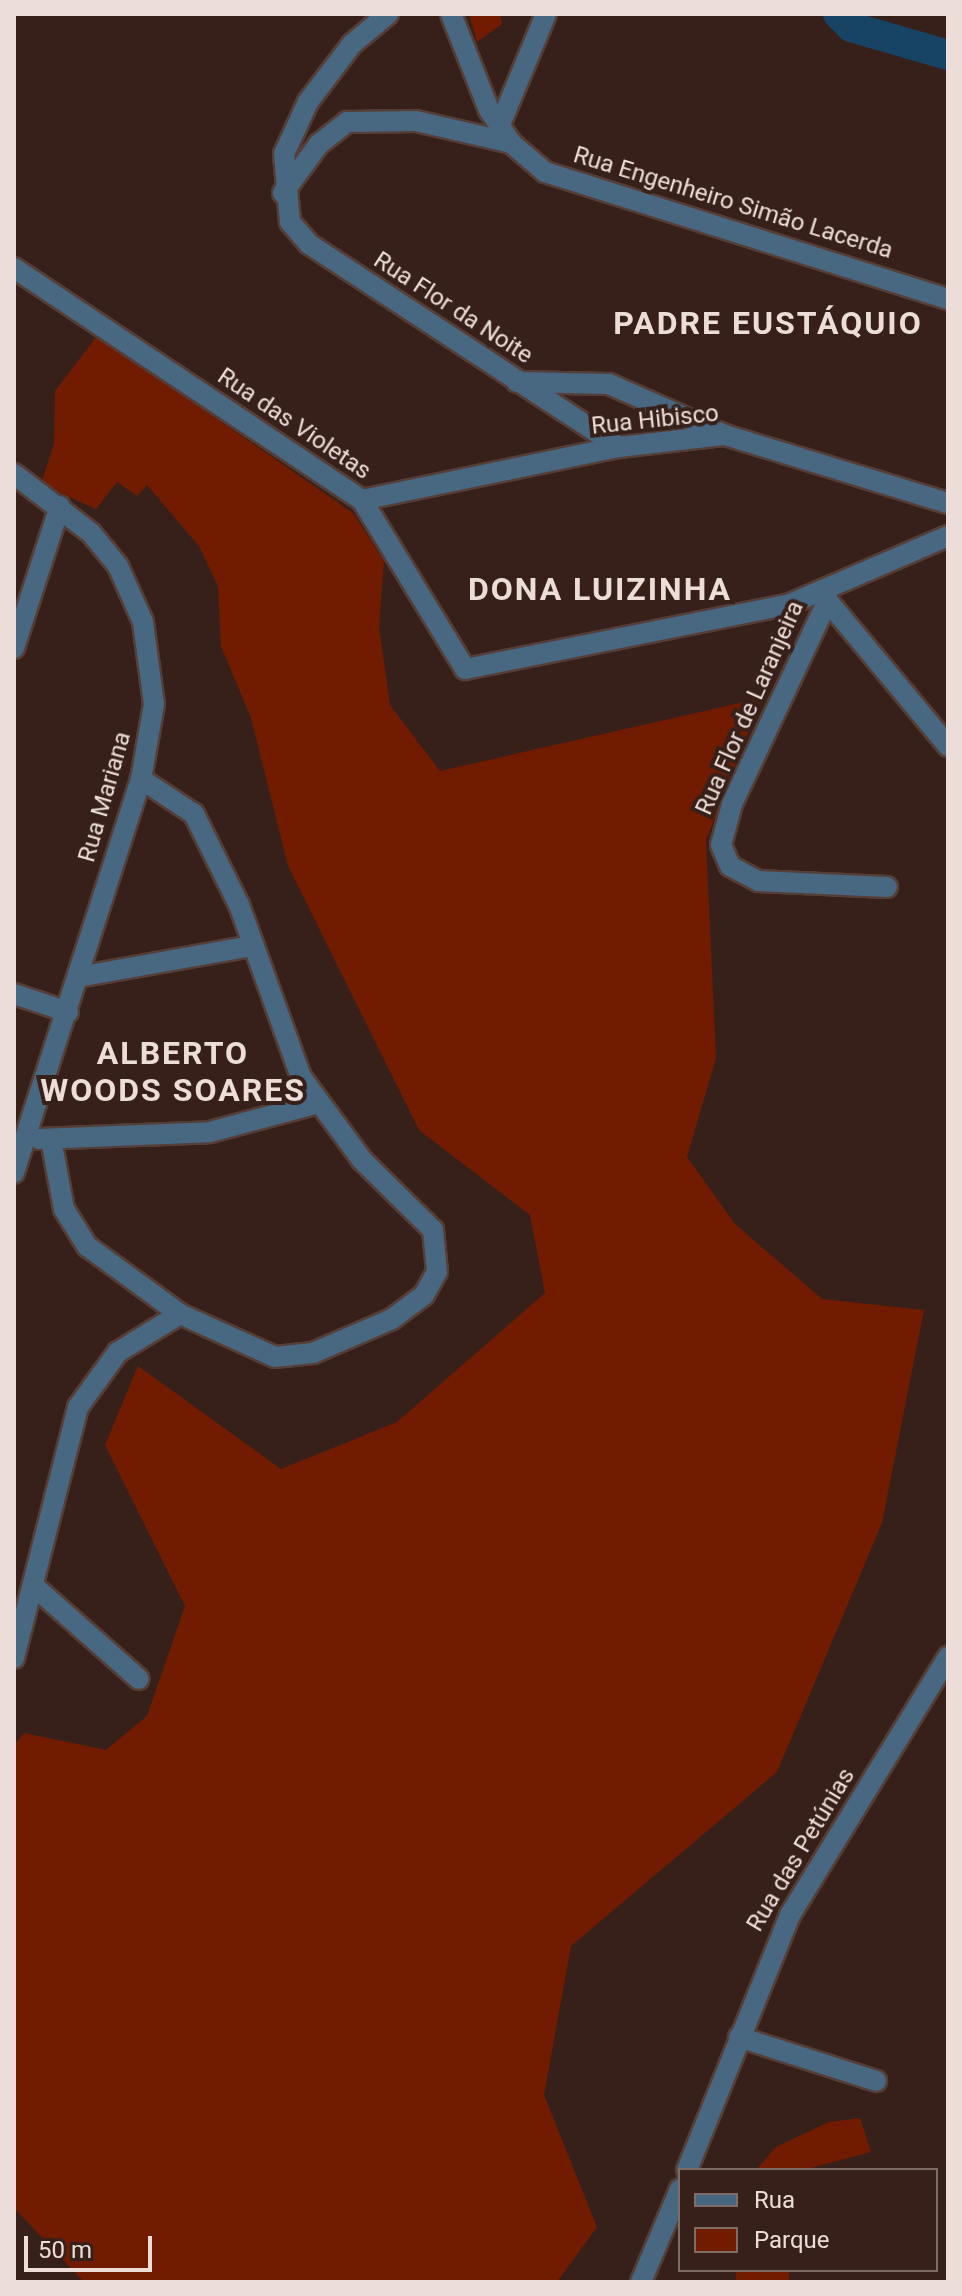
<!DOCTYPE html>
<meta charset="utf-8">
<style>
body{margin:0}
#map{position:relative;width:962px;height:2296px;overflow:hidden;background:#38201a;font-family:Roboto,sans-serif}
div>[style]{position:absolute}
.green>*{inset:0;background:#711c00;transform-origin:0 0}
.river>*{height:30px;margin:-15px;padding:0 15px;transform-origin:15px;border-radius:15px;background:#174364}
.roads{filter:drop-shadow(2px 0 #553e38) drop-shadow(-2px 0 #553e38) drop-shadow(0 2px #553e38) drop-shadow(0 -2px #553e38)}
.minor>*{height:20px;margin:-10px;padding:0 10px;transform-origin:10px;border-radius:10px;background:#486781}
span{translate:-50% -50%;white-space:nowrap;text-align:center;line-height:1.15;-webkit-text-stroke:8px #38201a;paint-order:stroke}
.street-label{font-size:24px;color:#edddd8}
.district-label{font-size:32px;color:#edddd8;font-weight:700;letter-spacing:2px}
.frame{position:absolute;inset:0;border:16px solid #edddd8;pointer-events:none}
.legend{position:absolute;left:678px;top:2168px;width:260px;height:104px;box-sizing:border-box;background:#38201a;border:2px solid #806c66;margin:0;padding:10px 14px;list-style:none;font-size:24px;color:#edddd8}
.legend li{display:flex;align-items:center;gap:16px;height:40px}
.legend b{width:40px;border:2px solid #806c66}
.scale{position:absolute;left:24px;top:2236px;width:128px;height:36px;box-sizing:border-box;border:4px solid #edddd8;border-top:0;padding-left:10px;font-size:24px;line-height:28px;white-space:nowrap;color:#edddd8;-webkit-text-stroke:6px #38201a;paint-order:stroke}
</style>
<div id="map">
<div class="green">
<i style="clip-path:polygon(469px 14px,500px 14px,502px 24px,477px 42px)"></i>
<i style="clip-path:polygon(97px 336px,353px 513px,384px 561px,379px 627px,390px 705px,440px 771px,762px 698px,706px 840px,716px 1058px,687px 1157px,735px 1224px,822px 1299px,924px 1310px,882px 1523px,777px 1772px,571px 1946px,544px 2095px,597px 2227px,557px 2282px,84px 2282px,14px 2208px,14px 1745px,24px 1733px,106px 1750px,147px 1716px,185px 1606px,105px 1445px,138px 1366px,281px 1469px,397px 1422px,545px 1293px,530px 1215px,419px 1130px,288px 866px,251px 718px,221px 646px,218px 586px,199px 546px,147px 485px,137px 496px,117px 482px,96px 509px,41px 484px,54px 444px,55px 391px)"></i>
<i style="clip-path:polygon(860px 2118px,871px 2152px,803px 2170px,756px 2170px,776px 2147px,829px 2122px)"></i>
<i style="left:736px;top:2270px;width:53px;height:12px"></i>
</div>
<div class="river">
<i style="left:838px;top:14px;width:18px;rotate:45deg"></i>
<i style="left:851px;top:27px;width:101px;rotate:16.1deg"></i>
</div>
<div class="roads">
<div class="minor">
<i style="left:388px;top:14px;width:47px;rotate:140.2deg"></i>
<i style="left:352px;top:44px;width:73px;rotate:127.2deg"></i>
<i style="left:308px;top:102px;width:57px;rotate:114.8deg"></i>
<i style="left:284px;top:154px;width:68px;rotate:85deg"></i>
<i style="left:290px;top:222px;width:29px;rotate:49deg"></i>
<i style="left:309px;top:244px;width:371px;rotate:33.2deg"></i>
<i style="left:451px;top:14px;width:103px;rotate:68.4deg"></i>
<i style="left:489px;top:110px;width:40px;rotate:56deg"></i>
<i style="left:511px;top:143px;width:45px;rotate:40.5deg"></i>
<i style="left:545px;top:172px;width:423px;rotate:17.5deg"></i>
<i style="left:499px;top:127px;width:122px;rotate:-67.4deg"></i>
<i style="left:283px;top:193px;width:61px;rotate:-53.7deg"></i>
<i style="left:319px;top:144px;width:36px;rotate:-38deg"></i>
<i style="left:347px;top:122px;width:69px;rotate:-0.8deg"></i>
<i style="left:416px;top:121px;width:98px;rotate:13deg"></i>
<i style="left:14px;top:268px;width:418px;rotate:33.7deg"></i>
<i style="left:362px;top:500px;width:198px;rotate:58.6deg"></i>
<i style="left:465px;top:669px;width:331px;rotate:-11.3deg"></i>
<i style="left:790px;top:604px;width:172px;rotate:-23.3deg"></i>
<i style="left:517px;top:382px;width:92px;rotate:1.2deg"></i>
<i style="left:609px;top:384px;width:127px;rotate:23.7deg"></i>
<i style="left:14px;top:474px;width:97px;rotate:37.5deg"></i>
<i style="left:91px;top:533px;width:43px;rotate:50.7deg"></i>
<i style="left:118px;top:566px;width:61px;rotate:65.9deg"></i>
<i style="left:143px;top:622px;width:83px;rotate:82.4deg"></i>
<i style="left:154px;top:704px;width:76px;rotate:99.8deg"></i>
<i style="left:141px;top:779px;width:414px;rotate:107.9deg"></i>
<i style="left:362px;top:500px;width:262px;rotate:-11.7deg"></i>
<i style="left:619px;top:447px;width:107px;rotate:-6.5deg"></i>
<i style="left:725px;top:435px;width:233px;rotate:17deg"></i>
<i style="left:821px;top:593px;width:199px;rotate:50.3deg"></i>
<i style="left:828px;top:600px;width:225px;rotate:115.2deg"></i>
<i style="left:732px;top:804px;width:42px;rotate:105deg"></i>
<i style="left:721px;top:845px;width:23px;rotate:67deg"></i>
<i style="left:730px;top:866px;width:32px;rotate:28deg"></i>
<i style="left:758px;top:881px;width:129px;rotate:2.7deg"></i>
<i style="left:14px;top:648px;width:149px;rotate:-72.1deg"></i>
<i style="left:78px;top:977px;width:177px;rotate:-10.1deg"></i>
<i style="left:14px;top:994px;width:57px;rotate:18.4deg"></i>
<i style="left:39px;top:1139px;width:171px;rotate:-2.3deg"></i>
<i style="left:210px;top:1132px;width:112px;rotate:-15deg"></i>
<i style="left:51px;top:1139px;width:71px;rotate:79.5deg"></i>
<i style="left:64px;top:1209px;width:44px;rotate:58.1deg"></i>
<i style="left:87px;top:1246px;width:115px;rotate:36.2deg"></i>
<i style="left:180px;top:1314px;width:104px;rotate:24.4deg"></i>
<i style="left:275px;top:1357px;width:38px;rotate:-6deg"></i>
<i style="left:313px;top:1353px;width:86px;rotate:-23.3deg"></i>
<i style="left:392px;top:1319px;width:40px;rotate:-37deg"></i>
<i style="left:424px;top:1295px;width:26px;rotate:-61deg"></i>
<i style="left:437px;top:1272px;width:42px;rotate:-95.4deg"></i>
<i style="left:433px;top:1230px;width:100px;rotate:-135.4deg"></i>
<i style="left:362px;top:1160px;width:103px;rotate:-126.3deg"></i>
<i style="left:301px;top:1077px;width:183px;rotate:-109.8deg"></i>
<i style="left:239px;top:905px;width:102px;rotate:-116.3deg"></i>
<i style="left:194px;top:814px;width:64px;rotate:-146.6deg"></i>
<i style="left:36px;top:1588px;width:137px;rotate:41.5deg"></i>
<i style="left:14px;top:1658px;width:259px;rotate:-75.7deg"></i>
<i style="left:78px;top:1407px;width:68px;rotate:-54deg"></i>
<i style="left:118px;top:1352px;width:73px;rotate:-31.5deg"></i>
<i style="left:739px;top:2037px;width:144px;rotate:17.8deg"></i>
<i style="left:687px;top:2170px;width:275px;rotate:-68deg"></i>
<i style="left:790px;top:1915px;width:303px;rotate:-58.5deg"></i>
<i style="left:641px;top:2282px;width:101px;rotate:-67.2deg"></i>
</div>
</div>
<div class="street-label">
<span style="left:733px;top:203px;rotate:17deg">Rua Engenheiro Simão Lacerda</span>
<span style="left:453px;top:308px;rotate:33deg">Rua Flor da Noite</span>
<span style="left:655px;top:420px;rotate:-6deg">Rua Hibisco</span>
<span style="left:294px;top:424px;rotate:34deg">Rua das Violetas</span>
<span style="left:750px;top:708px;rotate:-66deg">Rua Flor de Laranjeira</span>
<span style="left:105px;top:797px;rotate:-74deg">Rua Mariana</span>
<span style="left:801px;top:1850px;rotate:-59deg">Rua das Petúnias</span>
</div>
<div class="district-label">
<span style="left:768px;top:323px">PADRE EUSTÁQUIO</span>
<span style="left:600px;top:589px">DONA LUIZINHA</span>
<span style="left:173px;top:1072px">ALBERTO<br>WOODS SOARES</span>
</div>
<div class="frame"></div>
<ul class="legend">
<li><b style="height:10px;background:#486781"></b>Rua</li>
<li><b style="height:22px;background:#711c00"></b>Parque</li>
</ul>
<div class="scale">50 m</div>
</div>
